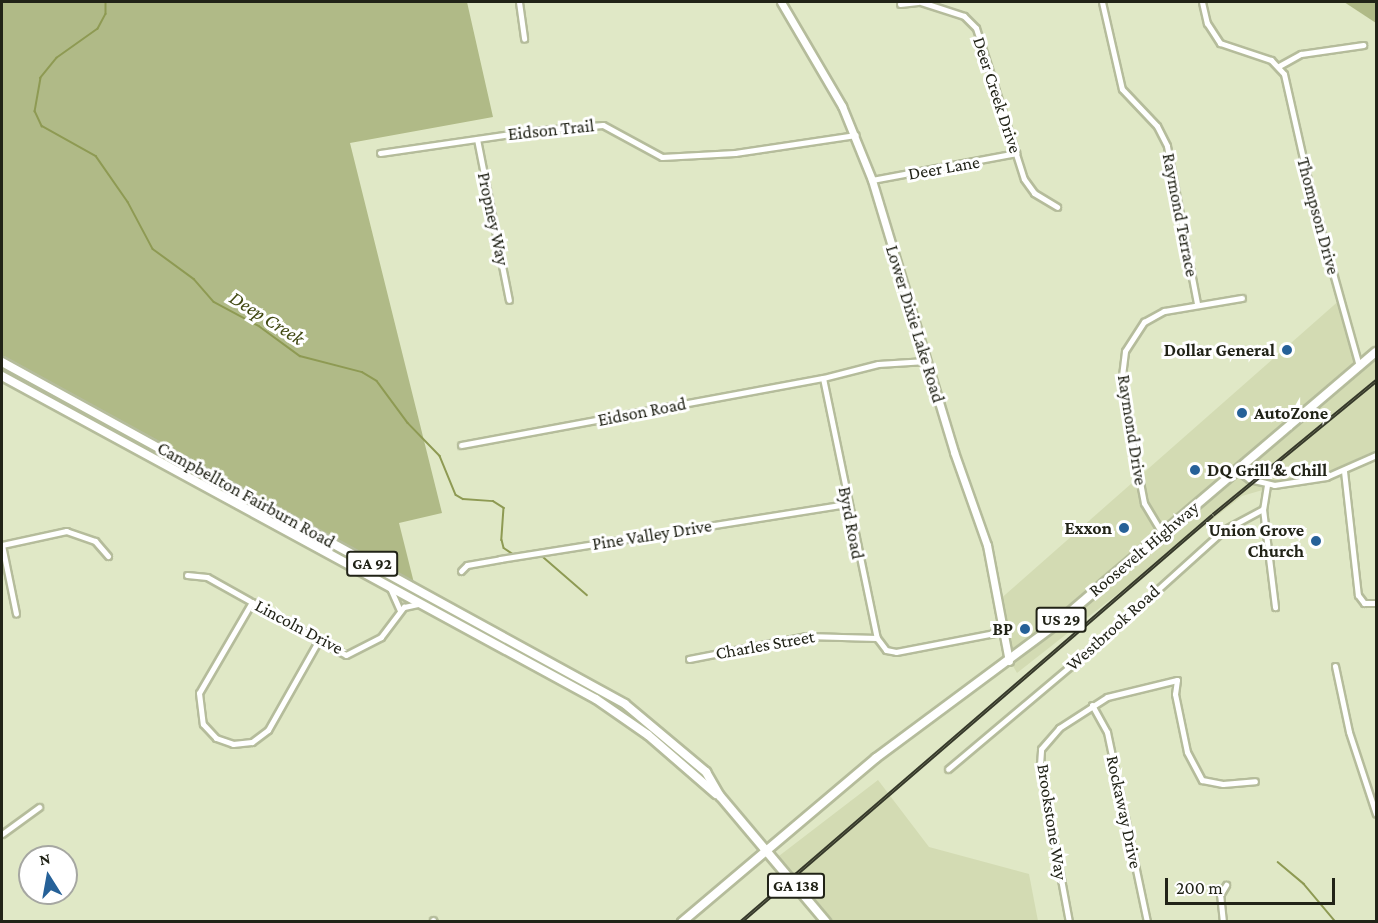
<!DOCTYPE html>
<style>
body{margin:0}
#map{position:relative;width:1378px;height:923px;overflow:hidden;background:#e0e8c6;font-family:"Crimson Pro",serif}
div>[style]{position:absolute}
.built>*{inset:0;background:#d3dbb3}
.green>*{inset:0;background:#b0ba87}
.stream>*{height:1.5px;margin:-0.75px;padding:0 0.75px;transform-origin:0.75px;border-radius:0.75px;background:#8e9a53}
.roads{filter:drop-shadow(2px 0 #b5bc9b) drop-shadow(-2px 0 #b5bc9b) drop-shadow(0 2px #b5bc9b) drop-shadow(0 -2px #b5bc9b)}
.minor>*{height:5px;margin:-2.5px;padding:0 2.5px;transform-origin:2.5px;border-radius:2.5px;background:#fff}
.tertiary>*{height:7px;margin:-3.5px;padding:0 3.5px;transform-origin:3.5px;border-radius:3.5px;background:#fff}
.primary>*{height:8px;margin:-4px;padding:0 4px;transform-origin:4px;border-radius:4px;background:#fff}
.rail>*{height:4px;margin-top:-2px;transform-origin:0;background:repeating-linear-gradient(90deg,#fff 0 4.5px,#36392a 0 9px);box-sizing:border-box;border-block:2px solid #36392a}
.dots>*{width:16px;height:16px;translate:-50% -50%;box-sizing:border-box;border:3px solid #fff;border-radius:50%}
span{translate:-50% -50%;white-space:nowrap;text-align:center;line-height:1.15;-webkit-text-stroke:6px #fff;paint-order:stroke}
.shield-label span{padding:2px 4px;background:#fff;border:2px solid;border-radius:4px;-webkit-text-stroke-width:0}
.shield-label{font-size:16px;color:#212317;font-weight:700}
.street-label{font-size:18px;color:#212317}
.poi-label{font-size:18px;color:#212317;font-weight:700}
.right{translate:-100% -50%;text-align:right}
.left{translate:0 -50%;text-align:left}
.water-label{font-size:20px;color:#404811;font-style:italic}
.frame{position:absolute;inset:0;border:3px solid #212317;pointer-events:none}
.north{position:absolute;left:18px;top:845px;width:60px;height:60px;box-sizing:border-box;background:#fff;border:2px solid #a6a7a2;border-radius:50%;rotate:349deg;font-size:16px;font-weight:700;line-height:24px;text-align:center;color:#212317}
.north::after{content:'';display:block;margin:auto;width:21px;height:27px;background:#266198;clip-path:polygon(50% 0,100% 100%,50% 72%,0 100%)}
.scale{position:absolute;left:1165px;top:878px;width:170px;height:27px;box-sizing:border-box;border:3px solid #212317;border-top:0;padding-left:8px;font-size:18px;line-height:21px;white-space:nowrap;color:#212317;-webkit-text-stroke:4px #fff;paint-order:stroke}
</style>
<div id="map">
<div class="built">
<i style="clip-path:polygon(1342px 298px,1364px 368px,1376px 357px,1376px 450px,1335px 469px,1242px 496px,1017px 673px,1009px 659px,998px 601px)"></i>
<i style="clip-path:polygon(878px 780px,929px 847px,1029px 874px,1038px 921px,827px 921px,775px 859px)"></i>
</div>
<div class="green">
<i style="clip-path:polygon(2px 2px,467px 2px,493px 117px,350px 143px,442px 513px,399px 523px,418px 599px,2px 368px)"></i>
<i style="clip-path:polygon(1344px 2px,1376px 2px,1376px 23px)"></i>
</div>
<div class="stream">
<i style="left:106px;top:2px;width:12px;rotate:90deg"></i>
<i style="left:106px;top:14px;width:17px;rotate:118deg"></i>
<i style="left:98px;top:29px;width:50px;rotate:144.7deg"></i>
<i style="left:57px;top:58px;width:26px;rotate:129deg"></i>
<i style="left:41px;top:78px;width:34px;rotate:100deg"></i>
<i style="left:35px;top:111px;width:17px;rotate:65deg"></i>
<i style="left:42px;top:126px;width:62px;rotate:29.1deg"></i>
<i style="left:96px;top:156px;width:56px;rotate:55.2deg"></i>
<i style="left:128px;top:202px;width:53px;rotate:62deg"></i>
<i style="left:153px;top:249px;width:51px;rotate:36.2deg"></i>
<i style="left:194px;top:279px;width:30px;rotate:49deg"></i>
<i style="left:214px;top:302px;width:51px;rotate:28.1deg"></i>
<i style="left:259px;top:326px;width:51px;rotate:36.2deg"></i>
<i style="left:300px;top:356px;width:64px;rotate:14.5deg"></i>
<i style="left:362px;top:372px;width:17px;rotate:31deg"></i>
<i style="left:377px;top:381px;width:52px;rotate:53.6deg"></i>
<i style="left:408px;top:423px;width:46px;rotate:45.9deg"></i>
<i style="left:440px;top:456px;width:42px;rotate:67.7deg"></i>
<i style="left:456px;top:495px;width:8px;rotate:30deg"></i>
<i style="left:463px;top:499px;width:30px;rotate:4deg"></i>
<i style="left:493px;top:501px;width:13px;rotate:32deg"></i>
<i style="left:504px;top:508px;width:32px;rotate:94deg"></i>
<i style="left:502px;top:540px;width:8px;rotate:76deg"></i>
<i style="left:504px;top:548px;width:11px;rotate:34deg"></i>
<i style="left:541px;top:555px;width:61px;rotate:41deg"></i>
<i style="left:1278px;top:862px;width:34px;rotate:40deg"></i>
<i style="left:1304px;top:884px;width:50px;rotate:49.9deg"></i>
</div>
<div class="roads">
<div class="minor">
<i style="left:519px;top:2px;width:37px;rotate:82deg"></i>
<i style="left:921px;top:2px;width:45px;rotate:18deg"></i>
<i style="left:964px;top:16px;width:17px;rotate:45deg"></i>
<i style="left:976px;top:28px;width:158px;rotate:72.4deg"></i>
<i style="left:1024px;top:179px;width:17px;rotate:54deg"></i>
<i style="left:1034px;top:193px;width:27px;rotate:31deg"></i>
<i style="left:1102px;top:2px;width:89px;rotate:77.1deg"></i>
<i style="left:1122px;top:89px;width:51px;rotate:46.6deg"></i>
<i style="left:1157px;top:126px;width:22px;rotate:63deg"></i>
<i style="left:1167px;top:146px;width:160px;rotate:79.2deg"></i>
<i style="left:1202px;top:2px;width:22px;rotate:77deg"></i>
<i style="left:1207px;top:23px;width:24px;rotate:57deg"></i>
<i style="left:1220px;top:43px;width:54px;rotate:18.4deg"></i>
<i style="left:1271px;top:60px;width:19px;rotate:47deg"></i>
<i style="left:1284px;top:74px;width:123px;rotate:77.3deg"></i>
<i style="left:1311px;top:194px;width:179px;rotate:74.4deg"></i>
<i style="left:900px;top:4px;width:18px;rotate:-6deg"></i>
<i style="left:1279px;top:66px;width:25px;rotate:-29deg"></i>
<i style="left:1301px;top:54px;width:63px;rotate:-8.3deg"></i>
<i style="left:477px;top:139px;width:164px;rotate:78.8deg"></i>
<i style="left:380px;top:153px;width:153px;rotate:-8.3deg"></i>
<i style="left:531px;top:131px;width:72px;rotate:-4.8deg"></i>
<i style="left:603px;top:125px;width:67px;rotate:28.5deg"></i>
<i style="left:662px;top:157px;width:73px;rotate:-3.1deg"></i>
<i style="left:735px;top:153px;width:122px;rotate:-8.5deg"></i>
<i style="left:872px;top:180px;width:147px;rotate:-10.6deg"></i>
<i style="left:926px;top:361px;width:48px;rotate:176.4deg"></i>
<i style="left:878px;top:364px;width:57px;rotate:165.7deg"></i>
<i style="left:823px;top:378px;width:266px;rotate:78.3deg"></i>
<i style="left:877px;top:638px;width:15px;rotate:53deg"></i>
<i style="left:886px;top:650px;width:10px;rotate:11deg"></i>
<i style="left:896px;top:652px;width:111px;rotate:-10.9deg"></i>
<i style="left:461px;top:445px;width:368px;rotate:-10.5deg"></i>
<i style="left:1238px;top:471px;width:14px;rotate:36deg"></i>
<i style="left:1249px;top:479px;width:26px;rotate:13deg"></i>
<i style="left:1274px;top:485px;width:53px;rotate:-8.7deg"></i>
<i style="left:1326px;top:477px;width:55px;rotate:-23.7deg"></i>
<i style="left:1344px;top:471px;width:125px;rotate:83.6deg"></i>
<i style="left:1358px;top:595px;width:10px;rotate:53deg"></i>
<i style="left:1364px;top:603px;width:12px"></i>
<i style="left:1267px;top:485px;width:24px;rotate:99deg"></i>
<i style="left:1263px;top:509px;width:99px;rotate:83deg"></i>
<i style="left:1162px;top:533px;width:35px;rotate:-121deg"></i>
<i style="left:1144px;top:503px;width:121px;rotate:-100.9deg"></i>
<i style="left:1121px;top:384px;width:33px;rotate:-83deg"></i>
<i style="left:1125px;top:351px;width:35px;rotate:-57deg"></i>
<i style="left:1144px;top:322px;width:23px;rotate:-29deg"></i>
<i style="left:1164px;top:311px;width:79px;rotate:-9.5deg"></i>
<i style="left:2px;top:545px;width:66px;rotate:-12.3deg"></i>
<i style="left:66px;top:531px;width:31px;rotate:19deg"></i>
<i style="left:95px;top:541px;width:20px;rotate:49deg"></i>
<i style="left:2px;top:545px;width:70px;rotate:78.5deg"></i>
<i style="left:461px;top:571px;width:8px;rotate:-45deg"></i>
<i style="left:467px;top:565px;width:34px;rotate:-10deg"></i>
<i style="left:500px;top:559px;width:351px;rotate:-9deg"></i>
<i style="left:187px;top:575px;width:20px;rotate:6deg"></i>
<i style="left:207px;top:577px;width:159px;rotate:29.3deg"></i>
<i style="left:346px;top:655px;width:39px;rotate:-27deg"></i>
<i style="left:381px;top:637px;width:38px;rotate:-53deg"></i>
<i style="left:404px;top:607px;width:14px;rotate:-12deg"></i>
<i style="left:390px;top:588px;width:24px;rotate:66deg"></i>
<i style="left:252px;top:602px;width:105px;rotate:120.2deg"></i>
<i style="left:199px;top:693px;width:31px;rotate:83deg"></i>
<i style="left:203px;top:724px;width:19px;rotate:47deg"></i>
<i style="left:216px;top:738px;width:18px;rotate:19deg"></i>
<i style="left:233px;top:744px;width:19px;rotate:-6deg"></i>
<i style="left:252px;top:742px;width:20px;rotate:-37deg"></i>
<i style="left:268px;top:730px;width:103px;rotate:-60.5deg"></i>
<i style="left:689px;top:659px;width:119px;rotate:-11.1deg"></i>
<i style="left:806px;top:636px;width:71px;rotate:1.6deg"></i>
<i style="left:1335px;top:666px;width:67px;rotate:78deg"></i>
<i style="left:1349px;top:732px;width:86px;rotate:71.8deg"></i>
<i style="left:1092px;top:705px;width:31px;rotate:61deg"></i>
<i style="left:1107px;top:732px;width:194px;rotate:78.1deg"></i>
<i style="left:948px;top:769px;width:205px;rotate:-40.1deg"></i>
<i style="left:1105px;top:637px;width:160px;rotate:-42deg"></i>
<i style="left:1224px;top:530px;width:44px;rotate:-28.3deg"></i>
<i style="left:2px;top:834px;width:46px;rotate:-36.1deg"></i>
<i style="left:433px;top:920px;width:2px;rotate:63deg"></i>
<i style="left:1069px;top:922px;width:160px;rotate:-100.5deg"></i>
<i style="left:1040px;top:765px;width:16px;rotate:-86deg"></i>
<i style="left:1041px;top:749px;width:28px;rotate:-49deg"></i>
<i style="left:1059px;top:728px;width:57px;rotate:-32.9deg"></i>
<i style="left:1107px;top:697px;width:72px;rotate:-13.7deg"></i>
<i style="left:1177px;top:680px;width:14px;rotate:98deg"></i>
<i style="left:1175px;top:694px;width:59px;rotate:78.3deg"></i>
<i style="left:1187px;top:752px;width:32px;rotate:62deg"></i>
<i style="left:1202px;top:780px;width:21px;rotate:11deg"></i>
<i style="left:1223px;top:784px;width:32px;rotate:-5deg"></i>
<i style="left:1223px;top:922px;width:27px;rotate:-96deg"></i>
<i style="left:1220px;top:895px;width:12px;rotate:-59deg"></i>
</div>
<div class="tertiary">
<i style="left:781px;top:2px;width:121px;rotate:59.6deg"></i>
<i style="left:842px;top:106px;width:80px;rotate:67.9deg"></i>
<i style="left:872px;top:180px;width:284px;rotate:73.2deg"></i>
<i style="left:954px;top:452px;width:99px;rotate:70.5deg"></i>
<i style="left:987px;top:545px;width:118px;rotate:79.3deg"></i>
</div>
<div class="primary">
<i style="left:2px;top:362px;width:711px;rotate:28.76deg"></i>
<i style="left:625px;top:704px;width:106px;rotate:40deg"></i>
<i style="left:706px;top:772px;width:28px;rotate:60deg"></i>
<i style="left:720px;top:796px;width:165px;rotate:49.9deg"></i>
<i style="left:2px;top:376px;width:676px;rotate:28.54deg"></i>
<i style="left:596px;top:699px;width:63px;rotate:34.7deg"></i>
<i style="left:648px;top:735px;width:90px;rotate:40.9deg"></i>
<i style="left:682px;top:922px;width:254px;rotate:-40.2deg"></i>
<i style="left:876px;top:758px;width:223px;rotate:-36.6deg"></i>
<i style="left:1055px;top:625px;width:421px;rotate:-40.4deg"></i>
</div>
</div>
<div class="rail">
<i style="left:741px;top:922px;width:623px;rotate:-40.77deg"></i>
<i style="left:1213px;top:515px;width:211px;rotate:-39.4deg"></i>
</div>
<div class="dots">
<i style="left:1287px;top:350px;background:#266198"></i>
<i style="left:1242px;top:413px;background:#266198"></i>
<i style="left:1195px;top:470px;background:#266198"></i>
<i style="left:1124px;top:528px;background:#266198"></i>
<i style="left:1316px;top:541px;background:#266198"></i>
<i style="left:1025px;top:629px;background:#266198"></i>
</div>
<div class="shield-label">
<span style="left:372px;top:564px">GA 92</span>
<span style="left:1061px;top:620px">US 29</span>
<span style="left:796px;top:886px">GA 138</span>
</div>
<div class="street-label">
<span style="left:997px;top:95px;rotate:72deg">Deer Creek Drive</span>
<span style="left:551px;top:130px;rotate:-6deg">Eidson Trail</span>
<span style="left:944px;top:168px;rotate:-10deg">Deer Lane</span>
<span style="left:1180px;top:215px;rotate:79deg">Raymond Terrace</span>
<span style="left:1318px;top:216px;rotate:75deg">Thompson Drive</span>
<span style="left:493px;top:219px;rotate:78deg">Propney Way</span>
<span style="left:915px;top:324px;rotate:73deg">Lower Dixie Lake Road</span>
<span style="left:642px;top:412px;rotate:-11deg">Eidson Road</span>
<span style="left:1132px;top:430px;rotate:81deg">Raymond Drive</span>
<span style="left:246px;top:495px;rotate:29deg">Campbellton Fairburn Road</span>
<span style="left:851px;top:523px;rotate:79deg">Byrd Road</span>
<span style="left:652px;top:535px;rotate:-9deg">Pine Valley Drive</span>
<span style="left:1144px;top:549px;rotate:-40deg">Roosevelt Highway</span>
<span style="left:299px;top:627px;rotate:28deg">Lincoln Drive</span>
<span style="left:1113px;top:628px;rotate:-42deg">Westbrook Road</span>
<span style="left:765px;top:645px;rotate:-10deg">Charles Street</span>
<span style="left:1124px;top:812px;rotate:78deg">Rockaway Drive</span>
<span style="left:1052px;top:822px;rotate:81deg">Brookstone Way</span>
</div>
<div class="poi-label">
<span class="right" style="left:1275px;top:350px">Dollar General</span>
<span class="left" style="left:1254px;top:413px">AutoZone</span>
<span class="left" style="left:1207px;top:470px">DQ Grill &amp; Chill</span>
<span class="right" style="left:1112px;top:528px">Exxon</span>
<span class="right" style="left:1304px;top:541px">Union Grove<br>Church</span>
<span class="right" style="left:1013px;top:629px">BP</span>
</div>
<div class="water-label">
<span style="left:267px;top:318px;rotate:32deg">Deep Creek</span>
</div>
<div class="frame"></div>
<div class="north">N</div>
<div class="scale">200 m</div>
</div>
